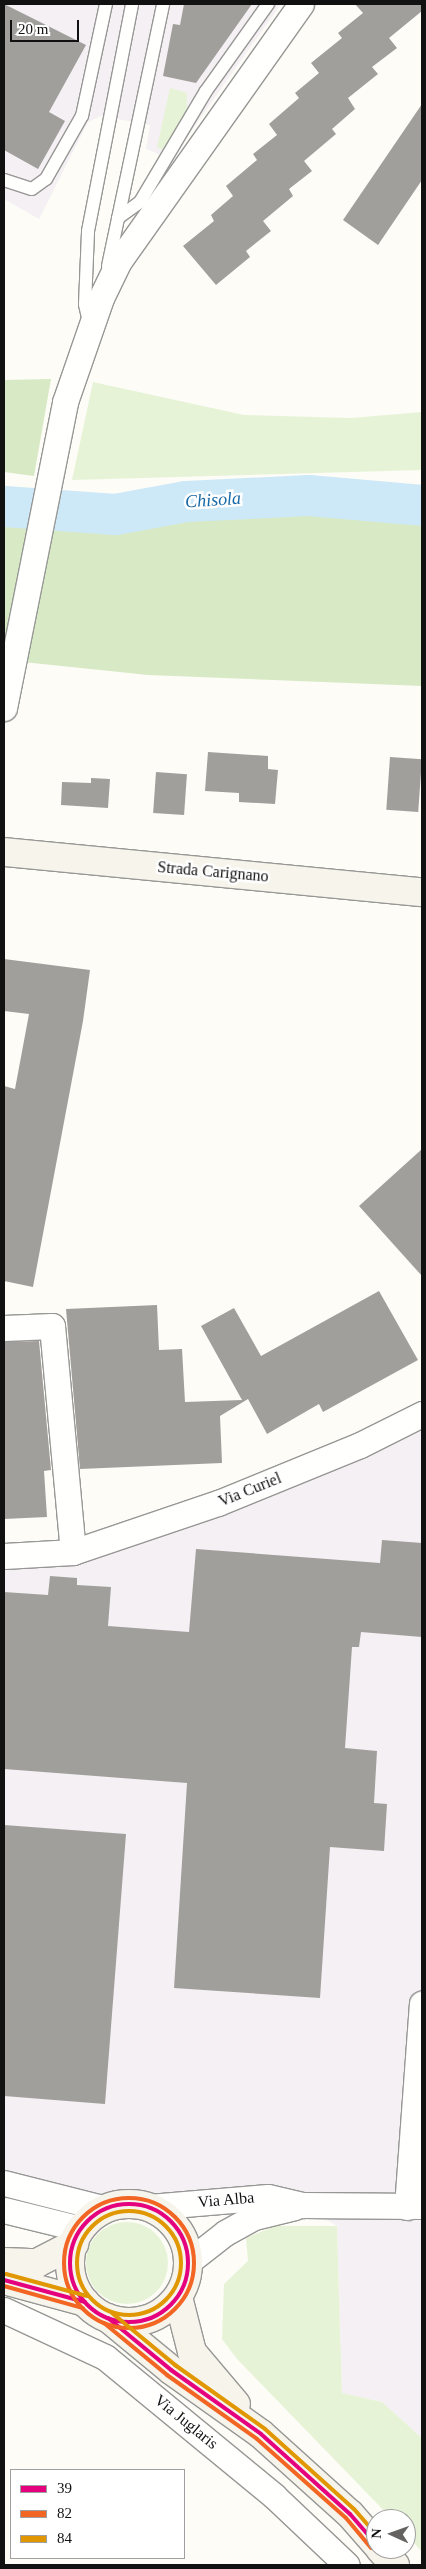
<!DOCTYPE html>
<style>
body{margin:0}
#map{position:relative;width:426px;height:2569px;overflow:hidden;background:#fdfcf7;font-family:Georgia,serif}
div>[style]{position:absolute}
.industrial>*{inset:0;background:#f5f0f3}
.green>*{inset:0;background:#e7f3d7}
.round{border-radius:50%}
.forest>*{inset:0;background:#d8eac5}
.river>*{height:41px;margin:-20.5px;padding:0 20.5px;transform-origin:20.5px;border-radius:20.5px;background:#cde8f7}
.building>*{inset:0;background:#a19f9c;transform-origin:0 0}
.roads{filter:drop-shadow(1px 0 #979795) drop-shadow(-1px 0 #979795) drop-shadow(0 1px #979795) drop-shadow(0 -1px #979795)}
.lane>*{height:12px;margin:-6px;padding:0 6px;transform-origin:6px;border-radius:6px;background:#fffffe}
.street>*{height:25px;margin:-12.5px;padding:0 12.5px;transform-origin:12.5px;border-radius:12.5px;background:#fffffe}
.secondary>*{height:28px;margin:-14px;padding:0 14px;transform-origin:14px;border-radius:14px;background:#f6f4eb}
.secondary>.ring{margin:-14px;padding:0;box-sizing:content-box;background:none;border:28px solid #f6f4eb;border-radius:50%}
.bus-1>*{height:4px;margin:-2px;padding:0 2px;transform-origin:2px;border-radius:2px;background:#e5007d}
.bus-1>.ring{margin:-2px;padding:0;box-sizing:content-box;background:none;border:4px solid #e5007d;border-radius:50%}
.bus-2>*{height:4px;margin:-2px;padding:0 2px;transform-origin:2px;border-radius:2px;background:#f26522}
.bus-2>.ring{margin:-2px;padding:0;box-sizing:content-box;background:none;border:4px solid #f26522;border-radius:50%}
.bus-3>*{height:4px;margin:-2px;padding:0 2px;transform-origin:2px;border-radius:2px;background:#e09702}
.bus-3>.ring{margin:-2px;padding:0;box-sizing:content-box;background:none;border:4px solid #e09702;border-radius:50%}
span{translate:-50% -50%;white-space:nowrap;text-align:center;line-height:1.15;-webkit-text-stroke:5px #fff;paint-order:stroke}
.street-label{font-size:16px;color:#111}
.water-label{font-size:18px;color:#1768a6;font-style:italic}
.frame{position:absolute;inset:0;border:5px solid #111;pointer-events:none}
.legend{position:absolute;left:10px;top:2469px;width:175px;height:90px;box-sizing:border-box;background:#fff;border:1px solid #a0a0a0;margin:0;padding:6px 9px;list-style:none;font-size:15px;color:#111}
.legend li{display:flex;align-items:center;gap:10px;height:25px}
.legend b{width:25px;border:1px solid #a0a0a0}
.north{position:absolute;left:366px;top:2509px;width:50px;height:50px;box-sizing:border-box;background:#fff;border:1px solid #a0a0a0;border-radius:50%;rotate:272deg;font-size:14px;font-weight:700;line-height:20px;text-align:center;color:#111}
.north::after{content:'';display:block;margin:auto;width:18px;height:22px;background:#646362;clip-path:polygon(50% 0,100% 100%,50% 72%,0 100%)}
.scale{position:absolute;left:10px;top:20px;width:69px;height:22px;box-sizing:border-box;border:2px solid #111;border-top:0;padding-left:6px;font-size:15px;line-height:18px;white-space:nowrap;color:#111;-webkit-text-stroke:4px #fff;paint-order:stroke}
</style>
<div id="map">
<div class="industrial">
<i style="clip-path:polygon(4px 4px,281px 4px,184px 141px,176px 136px,161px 155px,146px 149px,150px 125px,101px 116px,88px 122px,39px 219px,4px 199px)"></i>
<i style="clip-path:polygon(422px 1414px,422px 2438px,382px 2402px,342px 2393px,337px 2226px,303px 2205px,149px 2207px,135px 2204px,106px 2209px,4px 2183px,4px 1556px,73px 1552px)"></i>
</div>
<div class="green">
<i style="clip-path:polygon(170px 88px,187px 93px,187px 111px,162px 150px,157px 147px)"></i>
<i style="clip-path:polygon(93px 382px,244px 415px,351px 418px,422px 412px,422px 470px,72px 480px)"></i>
<i class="round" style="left:86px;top:2222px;width:82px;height:82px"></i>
<i style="clip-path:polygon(275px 2226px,337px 2226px,342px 2393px,382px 2402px,422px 2438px,422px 2552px,406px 2534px,406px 2519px,392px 2519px,237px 2359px,222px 2339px,224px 2284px,248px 2261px,246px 2238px)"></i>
</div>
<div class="forest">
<i style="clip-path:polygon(51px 379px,34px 476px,4px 472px,4px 380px)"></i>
<i style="clip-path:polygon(308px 495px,422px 499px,422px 686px,148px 675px,4px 660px,4px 506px,115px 514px)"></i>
</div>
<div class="river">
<i style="left:4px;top:506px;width:111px;rotate:4.1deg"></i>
<i style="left:115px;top:514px;width:72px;rotate:-10.4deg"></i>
<i style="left:186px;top:501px;width:122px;rotate:-2.8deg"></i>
<i style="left:308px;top:495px;width:114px;rotate:5deg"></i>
</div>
<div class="building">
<i style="clip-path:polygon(4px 4px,86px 45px,49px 112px,65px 121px,38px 169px,4px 150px)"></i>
<i style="clip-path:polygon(184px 4px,252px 4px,196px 83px,163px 76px,173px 24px,180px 25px)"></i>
<i style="clip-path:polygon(355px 4px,422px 4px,422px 11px,389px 38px,397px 48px,372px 67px,378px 74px,348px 98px,355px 109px,332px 129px,336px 134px,304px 161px,312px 171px,289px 189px,293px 196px,263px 221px,271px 231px,246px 251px,250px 257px,216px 285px,183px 246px,214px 221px,211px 215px,233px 196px,226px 186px,257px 160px,253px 154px,277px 135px,269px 124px,299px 98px,295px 93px,319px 73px,311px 63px,342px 38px,338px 33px,363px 13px)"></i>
<i style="clip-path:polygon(422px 104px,422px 180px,378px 245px,343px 220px)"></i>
<i style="clip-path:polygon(208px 752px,268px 756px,268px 769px,278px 770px,275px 804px,239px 802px,239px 793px,205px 791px)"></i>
<i style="left:390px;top:757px;width:32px;height:53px;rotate:4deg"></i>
<i style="left:156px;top:772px;width:31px;height:41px;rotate:4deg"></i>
<i style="clip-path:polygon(91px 778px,110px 779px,108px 808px,61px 805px,62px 782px,91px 783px)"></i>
<i style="clip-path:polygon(4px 959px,90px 970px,83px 1021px,33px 1287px,4px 1281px,4px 1086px,15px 1089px,29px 1014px,4px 1011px)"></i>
<i style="clip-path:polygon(422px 1149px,422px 1276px,359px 1206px)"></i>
<i style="clip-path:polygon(379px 1291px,418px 1360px,323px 1412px,319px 1404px,267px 1434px,248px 1399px,220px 1416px,222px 1463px,80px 1469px,66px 1309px,157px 1305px,159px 1350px,182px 1349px,185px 1402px,242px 1400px,201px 1326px,234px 1308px,261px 1356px)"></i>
<i style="clip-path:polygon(39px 1341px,51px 1470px,44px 1471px,47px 1517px,4px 1519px,4px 1342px)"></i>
<i style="clip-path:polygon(382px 1540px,422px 1543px,422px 1637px,361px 1632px,359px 1647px,352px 1647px,345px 1748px,377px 1751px,374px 1803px,387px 1804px,384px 1851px,330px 1847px,320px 1998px,174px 1988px,187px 1783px,4px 1769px,4px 1592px,48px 1595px,50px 1576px,77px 1578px,77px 1585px,111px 1587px,108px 1626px,189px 1632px,196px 1549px,380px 1563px)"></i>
<i style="clip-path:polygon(4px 1825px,126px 1834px,105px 2104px,4px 2096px)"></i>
</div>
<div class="roads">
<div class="lane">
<i style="left:4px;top:180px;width:29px;rotate:18deg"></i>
<i style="left:32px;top:189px;width:17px;rotate:-36deg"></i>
<i style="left:46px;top:179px;width:73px;rotate:-60.3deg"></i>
<i style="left:82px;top:116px;width:115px;rotate:-77.9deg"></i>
<i style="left:118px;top:218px;width:27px;rotate:-36deg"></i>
<i style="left:140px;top:202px;width:129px;rotate:-59.3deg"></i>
<i style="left:206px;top:91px;width:107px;rotate:-54.5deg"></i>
<i style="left:108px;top:266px;width:268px;rotate:-78.1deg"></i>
<i style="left:89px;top:322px;width:18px;rotate:-103deg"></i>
<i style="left:85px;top:304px;width:73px;rotate:-87.6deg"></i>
<i style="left:88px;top:231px;width:231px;rotate:-79deg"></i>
</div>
<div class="street">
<i style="left:4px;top:708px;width:312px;rotate:-78.7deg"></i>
<i style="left:65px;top:402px;width:110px;rotate:-70.9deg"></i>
<i style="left:101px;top:298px;width:41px;rotate:-64.1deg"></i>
<i style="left:119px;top:261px;width:315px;rotate:-54.7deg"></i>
<i style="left:4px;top:1328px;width:48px;rotate:-2.4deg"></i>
<i style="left:52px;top:1326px;width:227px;rotate:84.7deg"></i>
<i style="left:4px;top:1556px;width:69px;rotate:-3.3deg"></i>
<i style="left:73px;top:1552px;width:153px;rotate:-18.7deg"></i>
<i style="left:218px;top:1503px;width:153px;rotate:-22.2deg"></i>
<i style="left:360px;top:1445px;width:69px;rotate:-26.6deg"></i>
<i style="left:4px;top:2183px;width:105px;rotate:14.3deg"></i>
<i style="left:149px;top:2207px;width:119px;rotate:-4.8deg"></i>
<i style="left:268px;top:2197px;width:36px;rotate:13deg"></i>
<i style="left:303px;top:2205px;width:119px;rotate:0.5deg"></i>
<i style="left:407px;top:2207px;width:204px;rotate:-85.8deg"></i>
<i style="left:4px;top:2210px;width:79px;rotate:13.9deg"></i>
<i style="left:188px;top:2262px;width:47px;rotate:-38.1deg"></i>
<i style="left:225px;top:2233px;width:33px;rotate:-29deg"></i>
<i style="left:254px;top:2217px;width:42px;rotate:-13.7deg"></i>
<i style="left:4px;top:2310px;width:111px;rotate:25deg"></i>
<i style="left:105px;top:2357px;width:219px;rotate:39.4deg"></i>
<i style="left:274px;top:2496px;width:100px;rotate:43.4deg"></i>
</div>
<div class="secondary">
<i style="left:4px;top:852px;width:420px;rotate:5.5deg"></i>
<i class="ring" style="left:70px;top:2204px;width:90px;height:90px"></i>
<i style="left:4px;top:2262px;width:33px;rotate:2deg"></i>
<i style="left:37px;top:2263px;width:42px;rotate:-27.2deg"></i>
<i style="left:4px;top:2280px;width:84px;rotate:15.2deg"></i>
<i style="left:178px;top:2297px;width:57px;rotate:75.7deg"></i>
<i style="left:192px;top:2352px;width:68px;rotate:49.8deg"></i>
<i style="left:108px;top:2318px;width:82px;rotate:39.5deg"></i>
<i style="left:171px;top:2370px;width:110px;rotate:35.4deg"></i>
<i style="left:261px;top:2434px;width:120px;rotate:42deg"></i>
<i style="left:350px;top:2514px;width:40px;rotate:49deg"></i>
<i style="left:380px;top:2549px;width:22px;rotate:47deg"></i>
</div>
</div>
<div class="bus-1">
<i class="ring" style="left:70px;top:2204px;width:114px;height:114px"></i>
<i style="left:4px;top:2280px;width:84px;rotate:15.2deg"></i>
<i style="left:108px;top:2318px;width:82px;rotate:39.5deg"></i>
<i style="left:171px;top:2370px;width:110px;rotate:35.4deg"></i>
<i style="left:261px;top:2434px;width:120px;rotate:42deg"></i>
<i style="left:350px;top:2514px;width:40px;rotate:49deg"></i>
</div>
<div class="bus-2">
<i class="ring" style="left:64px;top:2198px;width:126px;height:126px"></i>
<i style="left:4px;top:2286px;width:82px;rotate:15.6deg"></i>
<i style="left:104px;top:2323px;width:82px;rotate:39.5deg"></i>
<i style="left:167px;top:2375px;width:110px;rotate:35.4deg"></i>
<i style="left:257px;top:2439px;width:119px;rotate:41.6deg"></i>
<i style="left:346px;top:2518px;width:39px;rotate:50deg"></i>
</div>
<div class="bus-3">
<i class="ring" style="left:77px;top:2211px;width:100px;height:100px"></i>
<i style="left:6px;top:2274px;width:84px;rotate:15.2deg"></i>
<i style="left:112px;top:2313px;width:82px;rotate:39.5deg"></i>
<i style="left:175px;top:2365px;width:110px;rotate:35.4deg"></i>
<i style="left:265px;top:2429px;width:120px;rotate:42deg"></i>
<i style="left:354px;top:2509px;width:33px;rotate:49deg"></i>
</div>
<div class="street-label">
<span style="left:213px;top:872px;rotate:5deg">Strada Carignano</span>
<span style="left:250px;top:1490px;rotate:-22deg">Via Curiel</span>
<span style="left:226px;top:2200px;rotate:-5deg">Via Alba</span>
<span style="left:186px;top:2422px;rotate:39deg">Via Juglaris</span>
</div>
<div class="water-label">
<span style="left:213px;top:500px;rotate:-4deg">Chisola</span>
</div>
<div class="frame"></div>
<ul class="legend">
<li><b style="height:6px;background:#e5007d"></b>39</li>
<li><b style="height:6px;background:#f26522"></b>82</li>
<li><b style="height:6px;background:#e09702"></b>84</li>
</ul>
<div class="north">N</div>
<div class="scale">20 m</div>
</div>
